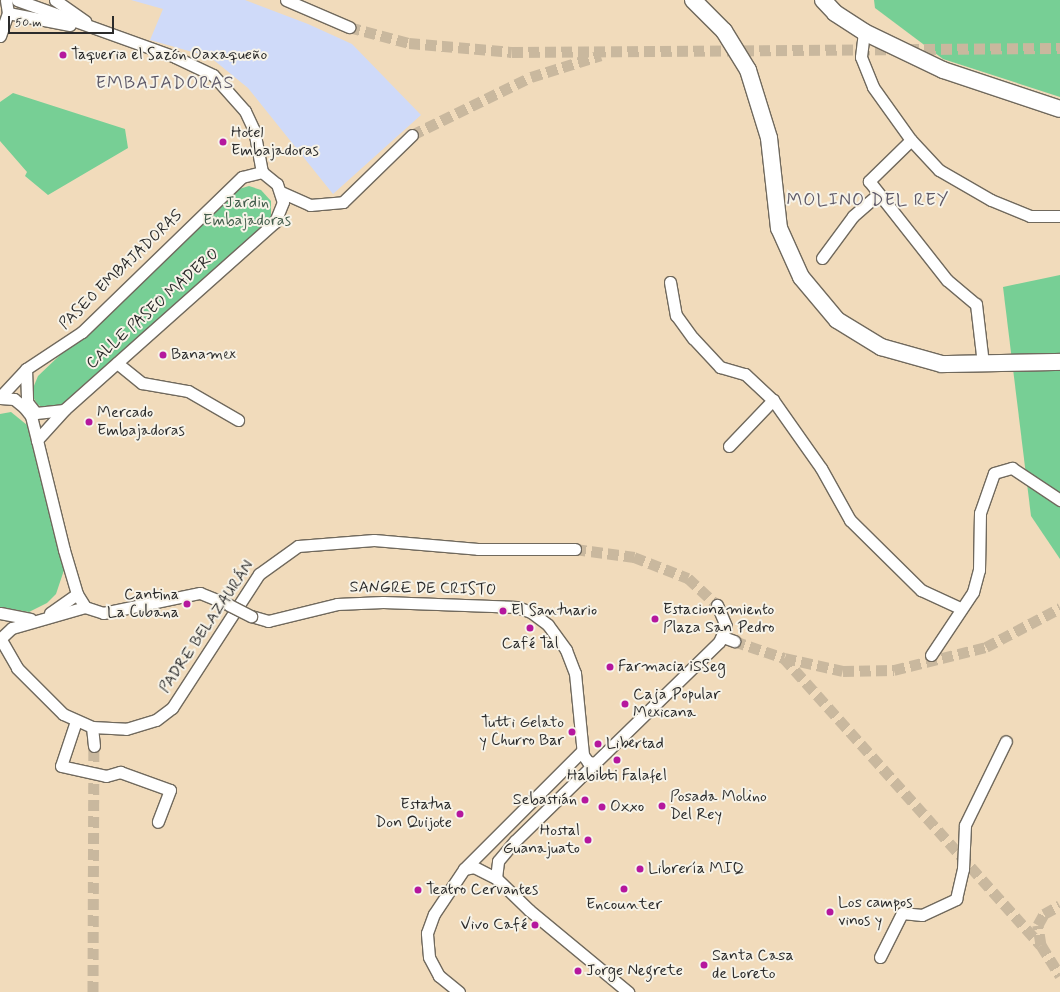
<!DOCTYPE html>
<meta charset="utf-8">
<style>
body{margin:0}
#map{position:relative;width:1060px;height:992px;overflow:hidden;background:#f1dbbb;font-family:Mynerve,sans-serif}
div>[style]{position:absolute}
.built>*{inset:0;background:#cfdaf9}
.green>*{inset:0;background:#77cf95}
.street-tunnel>*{height:11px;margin-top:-5.5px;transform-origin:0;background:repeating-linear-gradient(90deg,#c9b89e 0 11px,transparent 0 16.5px)}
.roads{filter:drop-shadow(1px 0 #70695d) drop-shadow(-1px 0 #70695d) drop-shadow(0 1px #70695d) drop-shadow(0 -1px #70695d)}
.street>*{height:11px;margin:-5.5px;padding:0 5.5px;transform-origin:5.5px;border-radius:5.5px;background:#fff}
.secondary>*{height:16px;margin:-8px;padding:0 8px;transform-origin:8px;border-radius:8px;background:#fff}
.bridges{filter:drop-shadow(1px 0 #70695d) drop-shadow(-1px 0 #70695d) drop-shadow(0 1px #70695d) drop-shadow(0 -1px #70695d)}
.street-bridge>*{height:11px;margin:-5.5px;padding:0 5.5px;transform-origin:5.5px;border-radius:5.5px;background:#fff}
.dots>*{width:11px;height:11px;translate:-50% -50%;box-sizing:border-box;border:2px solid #f7f3e8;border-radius:50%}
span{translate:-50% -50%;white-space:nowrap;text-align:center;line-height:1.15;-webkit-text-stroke:4px #f7f3e8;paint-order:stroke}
.poi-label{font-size:16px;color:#2b2b2b}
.left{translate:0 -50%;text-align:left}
.right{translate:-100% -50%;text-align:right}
.park-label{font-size:16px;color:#425c4b}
.street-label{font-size:16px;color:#2b2b2b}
.quarter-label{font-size:18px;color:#5e5968;letter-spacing:1px}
.scale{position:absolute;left:8px;top:16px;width:106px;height:18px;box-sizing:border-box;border:2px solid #2b2b2b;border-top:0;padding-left:5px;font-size:12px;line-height:14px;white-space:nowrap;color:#2b2b2b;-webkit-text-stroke:3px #f7f3e8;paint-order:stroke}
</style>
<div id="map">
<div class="built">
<i style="clip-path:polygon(131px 0,245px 0,308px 24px,352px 44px,421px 115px,333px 194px,248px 88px,210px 57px,150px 40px,163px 9px)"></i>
</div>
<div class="green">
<i style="clip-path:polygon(874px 0,1060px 0,1060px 97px,943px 59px,875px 8px)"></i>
<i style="clip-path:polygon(13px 93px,125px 129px,128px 148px,48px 195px,25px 176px,27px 172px,0 141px,0 102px)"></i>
<i style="clip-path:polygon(249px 186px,261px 190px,271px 201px,271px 222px,61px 405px,42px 407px,37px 404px,31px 393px,38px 376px,232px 191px)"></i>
<i style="clip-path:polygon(1060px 275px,1060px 559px,1031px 516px,1003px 287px)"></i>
<i style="clip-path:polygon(11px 412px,27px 425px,64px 570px,56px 594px,47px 603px,29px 612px,0 607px,0 414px)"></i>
</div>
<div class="street-tunnel">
<i style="left:349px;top:27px;width:62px;rotate:14.9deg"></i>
<i style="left:409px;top:43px;width:103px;rotate:5deg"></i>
<i style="left:512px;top:52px;width:548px;rotate:-0.42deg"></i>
<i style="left:412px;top:135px;width:132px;rotate:-26deg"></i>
<i style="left:531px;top:77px;width:73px;rotate:-17.4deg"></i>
<i style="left:575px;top:549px;width:60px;rotate:7.7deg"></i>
<i style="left:634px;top:557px;width:58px;rotate:21.3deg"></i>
<i style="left:688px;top:578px;width:40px;rotate:43deg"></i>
<i style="left:734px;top:641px;width:53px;rotate:18.8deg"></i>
<i style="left:784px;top:658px;width:385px;rotate:48.2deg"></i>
<i style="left:1041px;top:945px;width:36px;rotate:58deg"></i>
<i style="left:785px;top:658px;width:59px;rotate:12.6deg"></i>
<i style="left:843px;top:671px;width:51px;rotate:-1.1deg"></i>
<i style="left:894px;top:670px;width:95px;rotate:-14deg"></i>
<i style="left:986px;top:647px;width:84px;rotate:-27.8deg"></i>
<i style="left:1041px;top:945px;width:20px;rotate:-99deg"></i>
<i style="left:1038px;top:925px;width:13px;rotate:-61deg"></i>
<i style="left:1044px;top:914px;width:18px;rotate:-29deg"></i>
<i style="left:93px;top:992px;width:246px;rotate:-89.8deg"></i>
</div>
<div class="roads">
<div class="street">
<i style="left:17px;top:0;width:168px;rotate:19.8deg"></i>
<i style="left:175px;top:57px;width:42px;rotate:25.3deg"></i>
<i style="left:213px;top:75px;width:48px;rotate:48.4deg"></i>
<i style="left:245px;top:111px;width:21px;rotate:65deg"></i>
<i style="left:254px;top:130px;width:43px;rotate:79.2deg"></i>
<i style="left:55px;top:0;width:37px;rotate:35deg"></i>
<i style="left:286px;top:0;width:69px;rotate:23.2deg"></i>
<i style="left:8px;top:13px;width:63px;rotate:11deg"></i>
<i style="left:864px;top:32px;width:25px;rotate:97deg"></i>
<i style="left:861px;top:57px;width:32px;rotate:68deg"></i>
<i style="left:873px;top:87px;width:65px;rotate:54.4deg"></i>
<i style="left:911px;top:140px;width:41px;rotate:47deg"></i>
<i style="left:939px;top:170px;width:60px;rotate:30deg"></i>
<i style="left:991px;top:200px;width:42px;rotate:22.3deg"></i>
<i style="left:1030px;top:216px;width:30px"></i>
<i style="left:0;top:36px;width:24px;rotate:-71deg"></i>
<i style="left:8px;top:13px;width:13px;rotate:-99deg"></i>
<i style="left:911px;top:140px;width:59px;rotate:135.7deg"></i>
<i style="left:869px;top:181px;width:126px;rotate:51.8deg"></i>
<i style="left:947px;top:280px;width:38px;rotate:40deg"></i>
<i style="left:976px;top:304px;width:60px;rotate:83.3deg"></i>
<i style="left:281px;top:192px;width:32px;rotate:24deg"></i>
<i style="left:310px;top:205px;width:33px;rotate:-5deg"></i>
<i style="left:343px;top:202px;width:96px;rotate:-44.2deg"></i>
<i style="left:822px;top:258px;width:52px;rotate:-53.6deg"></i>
<i style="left:853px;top:216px;width:33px;rotate:-41deg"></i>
<i style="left:670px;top:282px;width:34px;rotate:80deg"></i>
<i style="left:676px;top:315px;width:29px;rotate:54deg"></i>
<i style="left:693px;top:338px;width:40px;rotate:47deg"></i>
<i style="left:720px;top:367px;width:26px;rotate:16deg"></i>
<i style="left:745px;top:374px;width:38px;rotate:43deg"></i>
<i style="left:773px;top:400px;width:83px;rotate:54.8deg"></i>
<i style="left:821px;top:468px;width:60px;rotate:60.9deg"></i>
<i style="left:850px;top:520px;width:100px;rotate:44.6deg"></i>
<i style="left:921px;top:590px;width:43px;rotate:24.8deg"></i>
<i style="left:117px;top:363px;width:32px;rotate:39deg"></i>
<i style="left:142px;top:383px;width:47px;rotate:9.9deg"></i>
<i style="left:188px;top:391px;width:58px;rotate:30.1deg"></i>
<i style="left:26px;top:369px;width:33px;rotate:88deg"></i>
<i style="left:27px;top:402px;width:14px;rotate:51deg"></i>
<i style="left:36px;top:413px;width:28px;rotate:-6deg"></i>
<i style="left:0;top:397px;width:38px;rotate:-47deg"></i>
<i style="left:26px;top:369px;width:67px;rotate:-33.5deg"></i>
<i style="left:82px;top:332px;width:223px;rotate:-44.1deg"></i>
<i style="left:242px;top:177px;width:21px;rotate:-14deg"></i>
<i style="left:262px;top:172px;width:19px;rotate:39deg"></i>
<i style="left:277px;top:184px;width:19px;rotate:72deg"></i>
<i style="left:283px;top:202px;width:22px;rotate:112deg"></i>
<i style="left:275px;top:222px;width:281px;rotate:138.3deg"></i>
<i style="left:65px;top:409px;width:42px;rotate:132.1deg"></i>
<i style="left:37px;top:440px;width:113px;rotate:76.2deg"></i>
<i style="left:64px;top:550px;width:46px;rotate:73.5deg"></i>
<i style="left:77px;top:594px;width:15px;rotate:58deg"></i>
<i style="left:0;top:398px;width:14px;rotate:4deg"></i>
<i style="left:14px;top:399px;width:13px;rotate:39deg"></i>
<i style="left:24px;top:407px;width:11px;rotate:52deg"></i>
<i style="left:31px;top:416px;width:25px;rotate:76deg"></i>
<i style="left:729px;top:446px;width:64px;rotate:-46.3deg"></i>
<i style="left:85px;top:607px;width:19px;rotate:18deg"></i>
<i style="left:103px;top:613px;width:99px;rotate:-11.7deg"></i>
<i style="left:200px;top:593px;width:31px;rotate:22deg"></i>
<i style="left:0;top:613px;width:31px;rotate:11deg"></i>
<i style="left:50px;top:613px;width:33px;rotate:-35deg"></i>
<i style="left:251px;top:616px;width:18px;rotate:16deg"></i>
<i style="left:268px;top:621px;width:71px;rotate:-13.8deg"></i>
<i style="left:337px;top:604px;width:46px;rotate:-2.5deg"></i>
<i style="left:383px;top:602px;width:134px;rotate:2.1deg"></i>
<i style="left:517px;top:607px;width:15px;rotate:20deg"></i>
<i style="left:531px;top:612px;width:21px;rotate:37deg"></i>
<i style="left:548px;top:625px;width:31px;rotate:54deg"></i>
<i style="left:566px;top:650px;width:25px;rotate:69deg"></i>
<i style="left:575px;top:673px;width:82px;rotate:84.4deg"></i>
<i style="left:583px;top:755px;width:9px;rotate:54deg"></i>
<i style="left:588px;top:762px;width:8px;rotate:7deg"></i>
<i style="left:723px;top:637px;width:12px;rotate:20deg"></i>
<i style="left:0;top:638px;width:34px;rotate:60deg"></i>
<i style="left:17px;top:668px;width:65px;rotate:45deg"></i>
<i style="left:63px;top:714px;width:32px;rotate:24deg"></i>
<i style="left:92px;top:727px;width:34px;rotate:3deg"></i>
<i style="left:126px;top:729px;width:31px;rotate:-17deg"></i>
<i style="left:156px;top:720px;width:20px;rotate:-37deg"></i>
<i style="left:172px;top:708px;width:160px;rotate:-57deg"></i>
<i style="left:259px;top:574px;width:48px;rotate:-35.7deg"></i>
<i style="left:298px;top:546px;width:76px;rotate:-4.5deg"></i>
<i style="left:374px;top:540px;width:104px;rotate:4.9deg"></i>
<i style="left:478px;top:549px;width:97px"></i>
<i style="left:0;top:639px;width:16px;rotate:-43deg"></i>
<i style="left:12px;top:628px;width:76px;rotate:-16deg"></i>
<i style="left:931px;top:655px;width:76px;rotate:-56.3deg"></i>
<i style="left:973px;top:592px;width:23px;rotate:-75deg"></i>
<i style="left:979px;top:570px;width:57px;rotate:-89deg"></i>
<i style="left:980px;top:513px;width:42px;rotate:-70.7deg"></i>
<i style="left:994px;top:473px;width:19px;rotate:-16deg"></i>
<i style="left:1012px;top:468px;width:58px;rotate:33.7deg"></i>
<i style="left:76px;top:721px;width:47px;rotate:108.4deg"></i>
<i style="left:61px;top:766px;width:46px;rotate:12.5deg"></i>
<i style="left:106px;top:776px;width:15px;rotate:-16deg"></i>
<i style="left:120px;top:772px;width:53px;rotate:19.8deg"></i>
<i style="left:170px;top:790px;width:34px;rotate:111deg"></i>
<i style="left:92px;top:727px;width:19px;rotate:84deg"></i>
<i style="left:464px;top:869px;width:10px;rotate:-11deg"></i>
<i style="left:474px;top:867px;width:25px;rotate:27deg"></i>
<i style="left:496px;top:878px;width:46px;rotate:44.1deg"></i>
<i style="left:529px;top:910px;width:129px;rotate:39.6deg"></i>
<i style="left:496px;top:878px;width:17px;rotate:-83deg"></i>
<i style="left:498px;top:861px;width:26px;rotate:-50deg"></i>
<i style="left:515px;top:841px;width:285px;rotate:-44.3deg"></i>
<i style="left:719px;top:642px;width:17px;rotate:-66deg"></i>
<i style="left:726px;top:626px;width:23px;rotate:-113deg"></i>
<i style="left:880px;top:957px;width:49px;rotate:-63.4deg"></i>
<i style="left:902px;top:913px;width:20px;rotate:6deg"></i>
<i style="left:922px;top:915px;width:38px;rotate:-25deg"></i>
<i style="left:956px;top:899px;width:31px;rotate:-77deg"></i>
<i style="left:963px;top:869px;width:44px;rotate:-87.4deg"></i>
<i style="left:965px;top:825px;width:93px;rotate:-64deg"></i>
<i style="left:459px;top:992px;width:26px;rotate:-141deg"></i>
<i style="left:439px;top:976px;width:21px;rotate:-118deg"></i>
<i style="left:429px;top:957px;width:24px;rotate:-95deg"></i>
<i style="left:427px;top:933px;width:20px;rotate:-70deg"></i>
<i style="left:434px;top:914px;width:54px;rotate:-56.3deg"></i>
<i style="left:464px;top:869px;width:167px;rotate:-45deg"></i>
</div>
<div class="secondary">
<i style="left:693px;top:0;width:44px;rotate:45deg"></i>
<i style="left:724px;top:31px;width:46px;rotate:58.4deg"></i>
<i style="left:748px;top:70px;width:71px;rotate:72.8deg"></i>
<i style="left:769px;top:138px;width:91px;rotate:83.7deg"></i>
<i style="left:779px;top:228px;width:54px;rotate:65.8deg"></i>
<i style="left:801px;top:277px;width:56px;rotate:50.1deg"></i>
<i style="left:837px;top:320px;width:52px;rotate:31.5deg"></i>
<i style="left:881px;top:347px;width:63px;rotate:15.6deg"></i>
<i style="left:942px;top:364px;width:118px;rotate:-1deg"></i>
<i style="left:823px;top:0;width:18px;rotate:47deg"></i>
<i style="left:835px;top:13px;width:35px;rotate:33deg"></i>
<i style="left:864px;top:32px;width:88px;rotate:25.7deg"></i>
<i style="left:943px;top:70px;width:123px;rotate:18.4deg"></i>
</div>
</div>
<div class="bridges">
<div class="street-bridge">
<i style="left:229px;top:605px;width:25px;rotate:27deg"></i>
</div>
</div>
<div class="dots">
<i style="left:63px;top:55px;background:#b5179e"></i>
<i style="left:223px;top:142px;background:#b5179e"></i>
<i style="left:163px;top:355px;background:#b5179e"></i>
<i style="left:89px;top:422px;background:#b5179e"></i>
<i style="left:187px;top:604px;background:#b5179e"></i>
<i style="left:503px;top:611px;background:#b5179e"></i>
<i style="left:655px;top:619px;background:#b5179e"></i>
<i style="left:530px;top:628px;background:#b5179e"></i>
<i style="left:610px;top:667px;background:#b5179e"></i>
<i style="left:625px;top:704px;background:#b5179e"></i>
<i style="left:572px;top:732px;background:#b5179e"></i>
<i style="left:598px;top:744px;background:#b5179e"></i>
<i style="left:617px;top:760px;background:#b5179e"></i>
<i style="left:585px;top:800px;background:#b5179e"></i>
<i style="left:662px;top:806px;background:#b5179e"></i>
<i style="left:602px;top:807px;background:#b5179e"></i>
<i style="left:460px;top:814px;background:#b5179e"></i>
<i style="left:588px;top:840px;background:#b5179e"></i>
<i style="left:640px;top:869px;background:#b5179e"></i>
<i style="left:624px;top:889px;background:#b5179e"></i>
<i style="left:418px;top:890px;background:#b5179e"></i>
<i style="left:830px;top:912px;background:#b5179e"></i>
<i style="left:535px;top:925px;background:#b5179e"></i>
<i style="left:704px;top:965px;background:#b5179e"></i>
<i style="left:578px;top:971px;background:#b5179e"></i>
</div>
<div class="poi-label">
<span class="left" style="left:71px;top:55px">Taqueria el Sazón Oaxaqueño</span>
<span class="left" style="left:231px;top:142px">Hotel<br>Embajadoras</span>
<span class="left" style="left:171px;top:355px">Banamex</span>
<span class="left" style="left:97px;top:422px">Mercado<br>Embajadoras</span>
<span class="right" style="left:179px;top:604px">Cantina<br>La Cubana</span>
<span class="left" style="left:663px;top:619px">Estacionamiento<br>Plaza San Pedro</span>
<span class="left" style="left:511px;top:611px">El Santuario</span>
<span style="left:530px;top:644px">Café Tal</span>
<span class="left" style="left:618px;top:667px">Farmacia iSSeg</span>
<span class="left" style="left:633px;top:704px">Caja Popular<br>Mexicana</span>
<span class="right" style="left:564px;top:732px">Tutti Gelato<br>y Churro Bar</span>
<span class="left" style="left:606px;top:744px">Libertad</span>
<span style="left:617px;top:776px">Habibti Falafel</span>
<span class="left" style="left:670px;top:806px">Posada Molino<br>Del Rey</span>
<span class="right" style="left:577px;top:800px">Sebastián</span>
<span class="right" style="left:452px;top:814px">Estatua<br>Don Quijote</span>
<span class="left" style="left:610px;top:807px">Oxxo</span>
<span class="right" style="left:580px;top:840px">Hostal<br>Guanajuato</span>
<span class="left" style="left:648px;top:869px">Librería MIQ</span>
<span class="left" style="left:426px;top:890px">Teatro Cervantes</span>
<span class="left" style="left:838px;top:912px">Los campos<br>vinos y</span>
<span style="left:624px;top:905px">Encounter</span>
<span class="right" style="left:527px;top:925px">Vivo Café</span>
<span class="left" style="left:712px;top:965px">Santa Casa<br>de Loreto</span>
<span class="left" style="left:586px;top:971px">Jorge Negrete</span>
</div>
<div class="park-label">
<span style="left:247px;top:212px">Jardin<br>Embajadoras</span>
</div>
<div class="street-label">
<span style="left:121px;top:270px;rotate:-44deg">PASEO EMBAJADORAS</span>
<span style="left:153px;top:309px;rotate:-42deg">CALLE PASEO MADERO</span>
<span style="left:423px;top:589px;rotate:1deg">SANGRE DE CRISTO</span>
<span style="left:207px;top:627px;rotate:-56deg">PADRE BELAZAURÁN</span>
</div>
<div class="quarter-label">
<span style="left:165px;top:83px">EMBAJADORAS</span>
<span style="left:868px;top:200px">MOLINO DEL REY</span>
</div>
<div class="scale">50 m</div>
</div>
